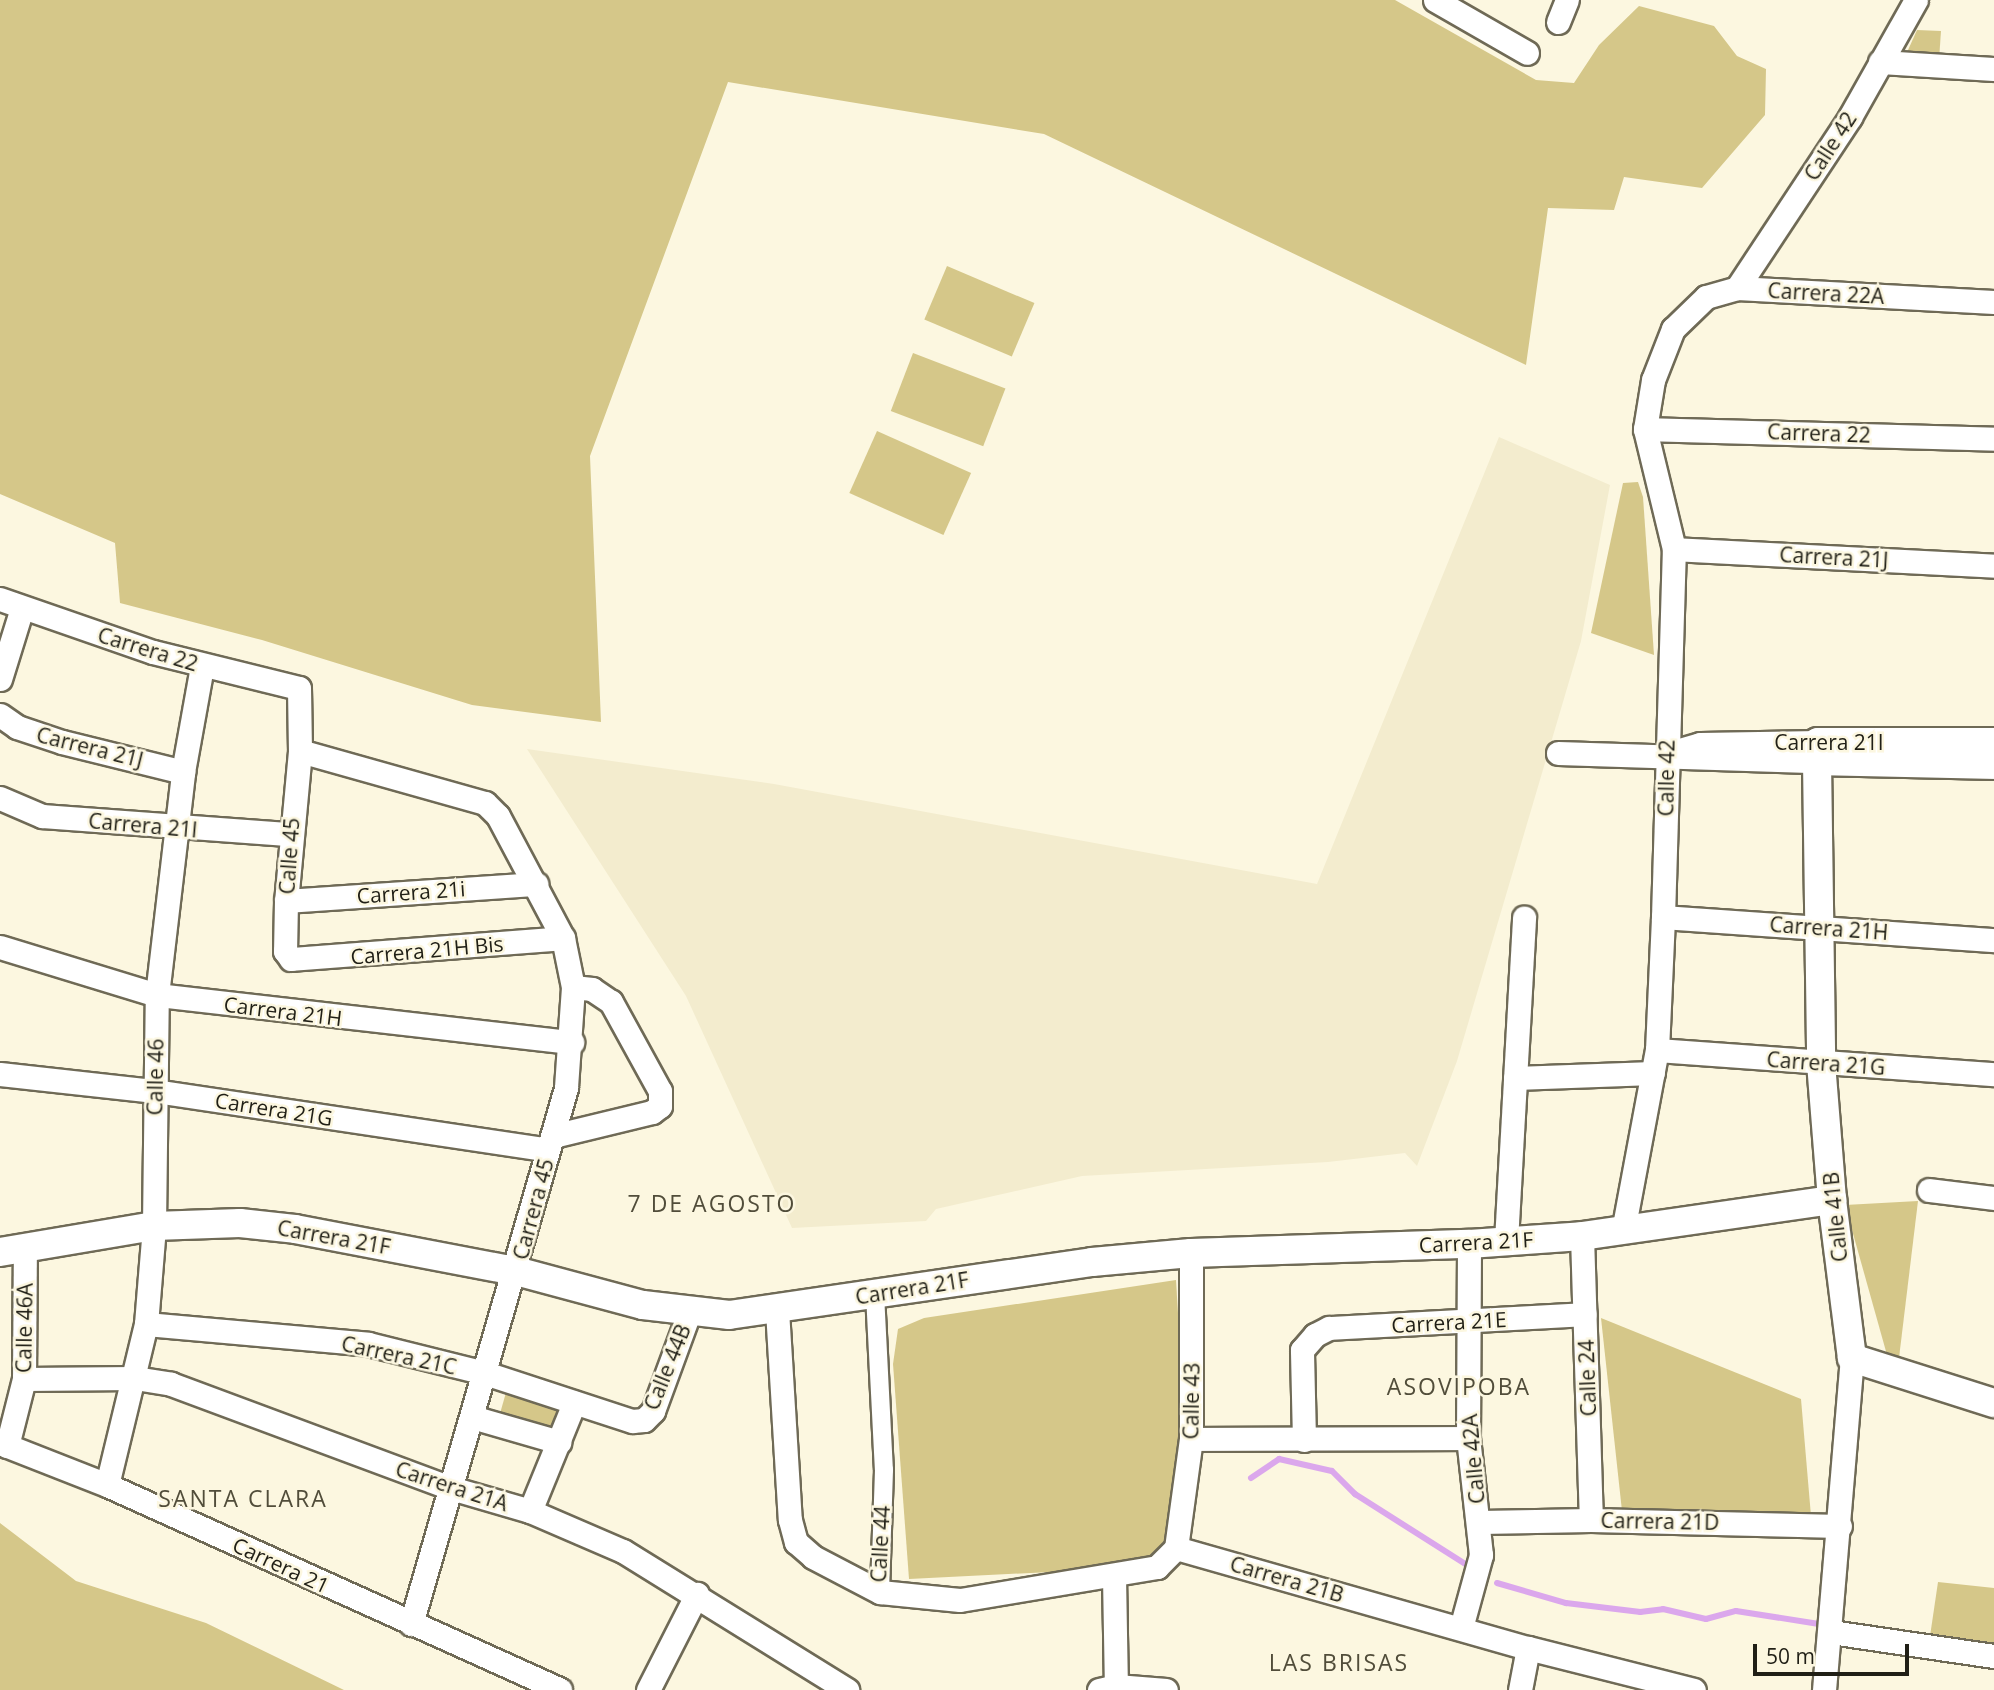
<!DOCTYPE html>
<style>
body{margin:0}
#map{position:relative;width:1994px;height:1690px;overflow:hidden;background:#fcf7e0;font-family:"Open Sans",sans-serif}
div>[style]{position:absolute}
.built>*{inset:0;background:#f3ecce}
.green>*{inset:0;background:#d5c789;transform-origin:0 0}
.stream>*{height:6px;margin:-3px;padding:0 3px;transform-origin:3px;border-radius:3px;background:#dba7ec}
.roads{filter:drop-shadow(2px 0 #6f6a56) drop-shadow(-2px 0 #6f6a56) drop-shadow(0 2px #6f6a56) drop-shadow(0 -2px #6f6a56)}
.pedestrian>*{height:18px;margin:-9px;padding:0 9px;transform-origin:9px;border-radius:9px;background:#fff}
.minor>*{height:23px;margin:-11.5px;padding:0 11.5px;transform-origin:11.5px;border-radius:11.5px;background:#fff}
.tertiary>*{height:28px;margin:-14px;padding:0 14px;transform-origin:14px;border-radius:14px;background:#fff}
span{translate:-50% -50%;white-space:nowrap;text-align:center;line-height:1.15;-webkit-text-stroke:5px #fcf7e0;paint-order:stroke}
.street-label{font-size:21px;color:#201f16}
.neighbourhood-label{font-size:23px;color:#514d3a;letter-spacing:2px}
.scale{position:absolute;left:1753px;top:1644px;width:156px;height:32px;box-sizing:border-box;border:4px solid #201f16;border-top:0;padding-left:9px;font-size:21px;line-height:24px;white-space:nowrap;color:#201f16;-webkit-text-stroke:5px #fcf7e0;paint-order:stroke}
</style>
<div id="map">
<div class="built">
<i style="clip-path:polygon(1499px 437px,1610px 485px,1581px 641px,1457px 1061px,1417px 1166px,1405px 1153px,1328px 1162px,1082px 1176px,936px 1209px,926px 1221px,792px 1228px,686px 996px,527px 749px,774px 784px,1317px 884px)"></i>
</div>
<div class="green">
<i style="clip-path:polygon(0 0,1395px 0,1536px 80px,1574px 83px,1599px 45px,1639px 6px,1714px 26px,1737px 56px,1766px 69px,1765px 115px,1702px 188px,1624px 177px,1614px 210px,1548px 208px,1526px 365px,1044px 134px,728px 82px,590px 456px,601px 722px,472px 705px,262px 640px,120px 603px,115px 543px,0 494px)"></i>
<i style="clip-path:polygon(1917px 30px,1941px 31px,1939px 60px,1904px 59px)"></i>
<i style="left:947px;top:266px;width:95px;height:58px;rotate:23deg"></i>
<i style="left:913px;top:353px;width:99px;height:62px;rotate:21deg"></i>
<i style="left:877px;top:431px;width:103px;height:68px;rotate:24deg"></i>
<i style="clip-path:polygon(1638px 482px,1643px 497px,1654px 655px,1591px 633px,1623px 483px)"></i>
<i style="clip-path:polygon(1918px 1201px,1899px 1358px,1887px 1355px,1845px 1205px)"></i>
<i style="clip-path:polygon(1176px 1280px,1186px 1446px,1172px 1551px,1149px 1567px,909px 1579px,893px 1364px,898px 1329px,924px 1318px)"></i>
<i style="clip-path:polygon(1601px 1318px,1801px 1399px,1811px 1516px,1622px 1511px)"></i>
<i style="clip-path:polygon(507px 1389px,569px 1411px,560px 1435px,499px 1417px)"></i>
<i style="clip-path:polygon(0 1523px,76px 1581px,206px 1623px,344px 1690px,0 1690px)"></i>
<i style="clip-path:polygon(1938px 1582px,1994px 1588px,1994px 1651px,1929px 1643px)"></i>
</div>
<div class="stream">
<i style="left:1251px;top:1478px;width:34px;rotate:-34deg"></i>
<i style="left:1279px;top:1459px;width:54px;rotate:12.8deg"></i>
<i style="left:1332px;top:1471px;width:33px;rotate:45deg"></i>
<i style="left:1355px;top:1494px;width:133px;rotate:32.4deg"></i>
<i style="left:1497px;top:1583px;width:72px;rotate:16.2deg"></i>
<i style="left:1566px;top:1603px;width:75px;rotate:6.9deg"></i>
<i style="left:1640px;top:1612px;width:23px;rotate:-7deg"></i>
<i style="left:1663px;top:1609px;width:44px;rotate:13.1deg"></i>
<i style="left:1706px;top:1619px;width:31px;rotate:-15deg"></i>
<i style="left:1736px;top:1611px;width:84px;rotate:8.9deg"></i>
</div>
<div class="roads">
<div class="pedestrian">
<i style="left:875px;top:1294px;width:176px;rotate:87.1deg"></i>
<i style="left:884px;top:1470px;width:122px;rotate:91.9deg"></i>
</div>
<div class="minor">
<i style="left:1435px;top:0;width:106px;rotate:29.9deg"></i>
<i style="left:1558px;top:22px;width:24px;rotate:-68deg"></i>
<i style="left:1880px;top:62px;width:114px;rotate:3.5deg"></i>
<i style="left:1737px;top:288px;width:205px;rotate:-56.5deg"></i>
<i style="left:1850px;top:117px;width:134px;rotate:-60.6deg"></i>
<i style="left:1645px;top:429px;width:349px;rotate:1.6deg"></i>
<i style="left:1674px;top:549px;width:320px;rotate:3deg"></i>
<i style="left:0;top:599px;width:162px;rotate:19.1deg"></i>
<i style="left:153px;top:652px;width:150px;rotate:13.9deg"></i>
<i style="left:299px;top:688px;width:63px;rotate:89.1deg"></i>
<i style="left:300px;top:751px;width:151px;rotate:95.3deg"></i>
<i style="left:286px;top:901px;width:50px;rotate:91.1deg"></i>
<i style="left:285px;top:951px;width:10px;rotate:53deg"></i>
<i style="left:291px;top:959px;width:273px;rotate:-4.4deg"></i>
<i style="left:0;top:679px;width:74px;rotate:-72.8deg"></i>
<i style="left:0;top:715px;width:21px;rotate:35deg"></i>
<i style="left:17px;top:727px;width:47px;rotate:18.4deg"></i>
<i style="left:62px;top:742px;width:125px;rotate:13.9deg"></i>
<i style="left:300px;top:751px;width:192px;rotate:15.7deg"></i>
<i style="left:485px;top:803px;width:18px;rotate:45deg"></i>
<i style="left:498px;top:816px;width:138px;rotate:62deg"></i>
<i style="left:563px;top:938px;width:50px;rotate:78.5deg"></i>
<i style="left:573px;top:987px;width:101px;rotate:94deg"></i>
<i style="left:566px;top:1088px;width:558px;rotate:106.13deg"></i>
<i style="left:1676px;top:751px;width:25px;rotate:-16deg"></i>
<i style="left:1700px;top:744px;width:118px;rotate:-1deg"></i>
<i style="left:1558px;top:753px;width:259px;rotate:1.8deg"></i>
<i style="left:0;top:798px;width:46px;rotate:23.2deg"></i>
<i style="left:42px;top:816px;width:249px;rotate:4.2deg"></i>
<i style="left:286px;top:901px;width:251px;rotate:-3.9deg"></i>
<i style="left:1663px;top:917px;width:332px;rotate:4deg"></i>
<i style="left:0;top:947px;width:164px;rotate:17deg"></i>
<i style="left:157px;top:995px;width:418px;rotate:6.5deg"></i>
<i style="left:1657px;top:1050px;width:338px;rotate:4.1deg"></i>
<i style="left:0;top:1074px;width:156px;rotate:6.3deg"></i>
<i style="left:155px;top:1091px;width:397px;rotate:8.5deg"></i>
<i style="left:1515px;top:1078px;width:138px;rotate:-2.1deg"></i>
<i style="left:553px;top:1136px;width:102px;rotate:-13.6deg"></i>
<i style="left:652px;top:1112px;width:10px;rotate:-37deg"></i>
<i style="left:660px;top:1106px;width:15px;rotate:-90deg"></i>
<i style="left:660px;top:1091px;width:102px;rotate:-118.8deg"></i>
<i style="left:611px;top:1002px;width:23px;rotate:-146deg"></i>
<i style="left:592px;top:989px;width:19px;rotate:-174deg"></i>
<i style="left:1929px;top:1190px;width:65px;rotate:7deg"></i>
<i style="left:1623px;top:1231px;width:184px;rotate:-79.4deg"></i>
<i style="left:1657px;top:1050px;width:133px;rotate:-87.4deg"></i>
<i style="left:1663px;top:917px;width:368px;rotate:-88.3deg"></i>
<i style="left:1674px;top:549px;width:123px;rotate:-103.6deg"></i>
<i style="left:1645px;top:429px;width:50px;rotate:-80.7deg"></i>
<i style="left:1653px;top:380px;width:55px;rotate:-68.6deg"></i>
<i style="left:1673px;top:329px;width:46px;rotate:-44.1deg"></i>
<i style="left:1706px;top:297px;width:32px;rotate:-16deg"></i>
<i style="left:1737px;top:288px;width:257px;rotate:3.1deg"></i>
<i style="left:1582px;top:1236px;width:284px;rotate:88.2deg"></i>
<i style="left:1506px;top:1241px;width:324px;rotate:-86.8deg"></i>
<i style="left:777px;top:1310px;width:210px;rotate:86.5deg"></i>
<i style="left:790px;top:1520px;width:23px;rotate:75deg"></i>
<i style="left:796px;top:1542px;width:23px;rotate:41deg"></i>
<i style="left:813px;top:1557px;width:76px;rotate:27.6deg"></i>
<i style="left:880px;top:1592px;width:80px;rotate:5.7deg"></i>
<i style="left:960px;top:1600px;width:200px;rotate:-9.5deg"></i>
<i style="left:1157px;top:1567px;width:27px;rotate:-45deg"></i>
<i style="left:1176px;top:1548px;width:110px;rotate:-82.2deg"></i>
<i style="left:1191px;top:1439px;width:186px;rotate:-90deg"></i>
<i style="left:146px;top:1324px;width:223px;rotate:5.1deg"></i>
<i style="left:368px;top:1344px;width:121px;rotate:13.9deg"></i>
<i style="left:485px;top:1373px;width:155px;rotate:18.1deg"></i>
<i style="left:632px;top:1421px;width:12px;rotate:-5deg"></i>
<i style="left:644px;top:1420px;width:13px;rotate:-45deg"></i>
<i style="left:653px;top:1411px;width:104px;rotate:-69.8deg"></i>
<i style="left:24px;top:1379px;width:111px;rotate:-0.5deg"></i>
<i style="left:135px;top:1378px;width:36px;rotate:9deg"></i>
<i style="left:171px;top:1384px;width:299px;rotate:20.4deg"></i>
<i style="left:451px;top:1488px;width:82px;rotate:16.2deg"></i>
<i style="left:530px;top:1511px;width:101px;rotate:23.3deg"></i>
<i style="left:623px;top:1551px;width:264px;rotate:31.8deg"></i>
<i style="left:472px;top:1417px;width:91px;rotate:16deg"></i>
<i style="left:1191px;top:1439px;width:277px;rotate:-0.2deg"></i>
<i style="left:1304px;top:1440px;width:90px;rotate:-91.3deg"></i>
<i style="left:1302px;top:1350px;width:20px;rotate:-49deg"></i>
<i style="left:1315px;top:1335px;width:16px;rotate:-27deg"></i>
<i style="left:1329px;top:1328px;width:256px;rotate:-3.1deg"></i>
<i style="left:0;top:1443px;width:115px;rotate:21.4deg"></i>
<i style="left:107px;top:1485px;width:497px;rotate:24.3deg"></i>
<i style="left:7px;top:1446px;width:69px;rotate:-75.8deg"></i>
<i style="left:24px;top:1379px;width:129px;rotate:-89.6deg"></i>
<i style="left:107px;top:1485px;width:166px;rotate:-76.4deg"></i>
<i style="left:146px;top:1324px;width:98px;rotate:-85.3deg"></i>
<i style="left:154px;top:1226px;width:231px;rotate:-89.3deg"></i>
<i style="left:157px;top:995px;width:225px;rotate:-83.3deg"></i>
<i style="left:183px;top:772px;width:108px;rotate:-79.8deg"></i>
<i style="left:530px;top:1511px;width:117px;rotate:-67.8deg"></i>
<i style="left:1480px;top:1522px;width:111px;rotate:-1deg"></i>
<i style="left:1591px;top:1520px;width:249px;rotate:1.4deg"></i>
<i style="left:1176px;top:1548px;width:366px;rotate:15.9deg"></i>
<i style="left:1528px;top:1648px;width:171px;rotate:14.2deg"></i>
<i style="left:1114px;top:1576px;width:114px;rotate:89deg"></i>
<i style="left:1461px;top:1628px;width:76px;rotate:-74.7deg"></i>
<i style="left:1481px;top:1555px;width:118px;rotate:-96.3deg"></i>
<i style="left:1468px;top:1438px;width:194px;rotate:-89.7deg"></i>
<i style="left:1831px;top:1632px;width:165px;rotate:8.4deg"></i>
<i style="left:648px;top:1690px;width:108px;rotate:-63deg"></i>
<i style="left:1099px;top:1690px;width:17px;rotate:-13deg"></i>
<i style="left:1116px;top:1686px;width:50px;rotate:4.6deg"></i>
<i style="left:1520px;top:1690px;width:43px;rotate:-79.2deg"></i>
<i style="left:1824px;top:1690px;width:333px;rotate:-85.2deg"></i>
</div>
<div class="tertiary">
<i style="left:1994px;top:742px;width:176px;rotate:180deg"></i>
<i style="left:1818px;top:742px;width:19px;rotate:93deg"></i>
<i style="left:1817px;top:761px;width:302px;rotate:89.2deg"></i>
<i style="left:1821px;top:1063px;width:137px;rotate:85.4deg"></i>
<i style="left:1832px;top:1200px;width:159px;rotate:82.8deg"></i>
<i style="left:1852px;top:1358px;width:149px;rotate:17.6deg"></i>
<i style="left:1817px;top:761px;width:177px;rotate:1.3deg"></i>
<i style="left:0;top:1252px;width:156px;rotate:-9.6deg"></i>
<i style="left:154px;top:1226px;width:86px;rotate:-2deg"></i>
<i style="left:240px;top:1223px;width:55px;rotate:6.2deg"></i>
<i style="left:295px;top:1229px;width:225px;rotate:10.8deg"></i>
<i style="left:516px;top:1271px;width:131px;rotate:15deg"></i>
<i style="left:643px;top:1305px;width:87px;rotate:6.6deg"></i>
<i style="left:729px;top:1315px;width:367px;rotate:-8.3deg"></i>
<i style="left:1092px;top:1262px;width:99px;rotate:-5.2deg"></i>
<i style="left:1191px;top:1253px;width:278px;rotate:-1.9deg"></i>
<i style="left:1469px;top:1244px;width:113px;rotate:-4deg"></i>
<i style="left:1582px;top:1236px;width:253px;rotate:-8.2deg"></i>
</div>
</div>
<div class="street-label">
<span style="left:1830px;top:146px;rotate:-57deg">Calle 42</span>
<span style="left:1826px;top:293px;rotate:3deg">Carrera 22A</span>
<span style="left:1819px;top:433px;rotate:2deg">Carrera 22</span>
<span style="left:1834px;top:557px;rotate:3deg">Carrera 21J</span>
<span style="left:148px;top:649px;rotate:17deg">Carrera 22</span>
<span style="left:1829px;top:742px">Carrera 21I</span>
<span style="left:90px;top:747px;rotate:14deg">Carrera 21J</span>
<span style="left:1666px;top:778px;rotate:-89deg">Calle 42</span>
<span style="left:143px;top:825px;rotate:5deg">Carrera 21I</span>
<span style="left:289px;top:856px;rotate:-86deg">Calle 45</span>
<span style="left:411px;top:892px;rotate:-4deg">Carrera 21i</span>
<span style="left:1829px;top:928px;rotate:4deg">Carrera 21H</span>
<span style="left:427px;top:950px;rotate:-5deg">Carrera 21H Bis</span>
<span style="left:283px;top:1011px;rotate:7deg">Carrera 21H</span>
<span style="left:1826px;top:1063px;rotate:4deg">Carrera 21G</span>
<span style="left:155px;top:1077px;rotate:-89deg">Calle 46</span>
<span style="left:274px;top:1109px;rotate:9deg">Carrera 21G</span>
<span style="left:533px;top:1209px;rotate:-75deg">Carrera 45</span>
<span style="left:1835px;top:1217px;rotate:-96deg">Calle 41B</span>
<span style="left:334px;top:1237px;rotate:10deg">Carrera 21F</span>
<span style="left:1476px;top:1242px;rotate:-3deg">Carrera 21F</span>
<span style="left:912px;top:1288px;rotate:-9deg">Carrera 21F</span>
<span style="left:1449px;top:1322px;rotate:-3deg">Carrera 21E</span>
<span style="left:24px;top:1328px;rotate:-89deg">Calle 46A</span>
<span style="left:399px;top:1355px;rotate:12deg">Carrera 21C</span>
<span style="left:667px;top:1367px;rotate:-68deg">Calle 44B</span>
<span style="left:1587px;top:1378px;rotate:-92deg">Calle 24</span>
<span style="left:1191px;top:1401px;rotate:-89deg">Calle 43</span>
<span style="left:1473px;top:1459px;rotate:-95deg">Calle 42A</span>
<span style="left:452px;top:1486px;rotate:18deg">Carrera 21A</span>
<span style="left:1660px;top:1521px;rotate:1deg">Carrera 21D</span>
<span style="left:880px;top:1544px;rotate:-87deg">Calle 44</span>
<span style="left:281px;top:1565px;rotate:25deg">Carrera 21</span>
<span style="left:1287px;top:1579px;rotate:16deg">Carrera 21B</span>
</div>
<div class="neighbourhood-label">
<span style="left:712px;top:1203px">7 DE AGOSTO</span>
<span style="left:1459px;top:1386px">ASOVIPOBA</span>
<span style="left:243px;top:1498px">SANTA CLARA</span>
<span style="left:1339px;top:1662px">LAS BRISAS</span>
</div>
<div class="scale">50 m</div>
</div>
